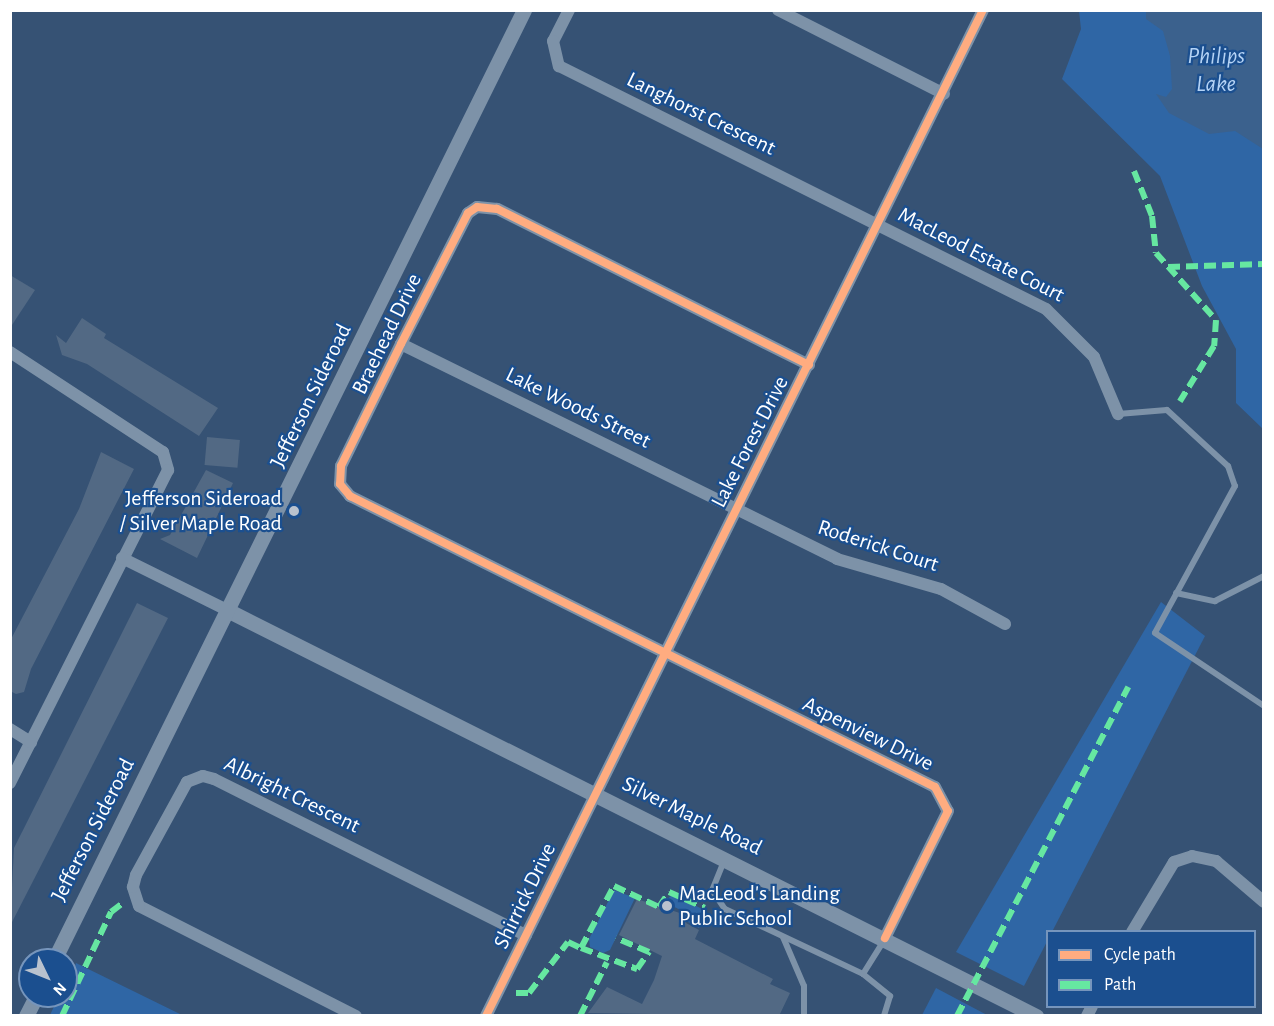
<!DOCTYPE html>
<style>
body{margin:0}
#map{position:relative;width:1274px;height:1026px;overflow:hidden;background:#365274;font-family:"Alegreya Sans",sans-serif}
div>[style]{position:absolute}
.green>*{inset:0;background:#2f66a5}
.water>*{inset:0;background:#3b618d}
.building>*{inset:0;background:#526984;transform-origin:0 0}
.service>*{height:6px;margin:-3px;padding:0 3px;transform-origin:3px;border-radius:3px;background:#7d92a8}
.minor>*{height:12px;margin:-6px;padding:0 6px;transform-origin:6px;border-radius:6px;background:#7d92a8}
.tertiary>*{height:15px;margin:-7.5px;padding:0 7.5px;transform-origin:7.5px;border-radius:7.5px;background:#7d92a8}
.quiet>*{height:6px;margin-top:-3px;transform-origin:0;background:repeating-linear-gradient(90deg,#66e7a1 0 12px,transparent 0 18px)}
.cycleway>*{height:8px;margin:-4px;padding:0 4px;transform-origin:4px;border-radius:4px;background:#ffac80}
.dots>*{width:16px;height:16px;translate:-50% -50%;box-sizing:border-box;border:3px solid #1b4f8f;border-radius:50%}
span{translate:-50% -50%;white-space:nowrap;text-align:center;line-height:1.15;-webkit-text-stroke:4.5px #1b4f8f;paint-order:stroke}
.street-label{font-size:22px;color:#fff}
.poi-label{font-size:22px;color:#fff}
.right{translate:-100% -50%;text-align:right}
.left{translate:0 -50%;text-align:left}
.water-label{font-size:24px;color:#b5d3f5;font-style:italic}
.frame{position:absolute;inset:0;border:12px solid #fff;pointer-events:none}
.legend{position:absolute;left:1046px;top:930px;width:210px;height:78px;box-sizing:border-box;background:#1b4f8f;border:2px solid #7695bc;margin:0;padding:8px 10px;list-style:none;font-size:18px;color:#fff}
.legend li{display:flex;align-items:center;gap:12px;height:30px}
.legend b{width:30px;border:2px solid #7695bc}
.north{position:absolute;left:18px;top:948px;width:60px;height:60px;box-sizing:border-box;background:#1b4f8f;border:2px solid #7695bc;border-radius:50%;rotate:133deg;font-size:16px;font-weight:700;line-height:24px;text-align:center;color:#fff}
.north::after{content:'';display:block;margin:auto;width:21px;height:27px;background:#b9c2ce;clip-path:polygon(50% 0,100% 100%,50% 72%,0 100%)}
</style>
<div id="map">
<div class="green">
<i style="clip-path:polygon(1079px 11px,1170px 11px,1263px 136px,1263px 429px,1236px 403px,1236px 349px,1202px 286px,1160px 176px,1062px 79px,1081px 29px)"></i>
<i style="clip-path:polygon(1161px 602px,1205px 636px,1024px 986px,956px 952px)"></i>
<i style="clip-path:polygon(614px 890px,635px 898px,610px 950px,603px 953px,590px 947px,589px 939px)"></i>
<i style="clip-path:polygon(673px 894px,704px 910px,699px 928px,688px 922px,691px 915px,664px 902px)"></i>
<i style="clip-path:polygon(76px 963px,182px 1015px,50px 1015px,59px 996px,66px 996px)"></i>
<i style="clip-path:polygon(936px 988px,987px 1015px,922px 1015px)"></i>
</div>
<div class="water">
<i style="clip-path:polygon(1146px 11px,1263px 11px,1263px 149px,1235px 131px,1209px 134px,1169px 113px,1156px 94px,1166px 97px,1172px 89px,1170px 56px,1163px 31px,1146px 19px)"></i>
</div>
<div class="building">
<i style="clip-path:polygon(10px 275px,35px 290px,10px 328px)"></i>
<i style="clip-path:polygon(82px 318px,106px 334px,104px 338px,218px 408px,199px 436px,87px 364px,62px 355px,56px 335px,66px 343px)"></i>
<i style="left:207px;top:437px;width:33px;height:28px;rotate:5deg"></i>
<i style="clip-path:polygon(101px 452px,134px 469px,31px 669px,24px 692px,16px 694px,10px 691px,10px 641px,79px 509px)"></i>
<i style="clip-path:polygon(206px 470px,233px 483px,197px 558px,160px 539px,170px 535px)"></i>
<i style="clip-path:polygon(137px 603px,168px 618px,10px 926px,14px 848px)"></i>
<i style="clip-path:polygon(637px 899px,689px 916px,686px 923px,699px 930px,695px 939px,773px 979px,770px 984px,790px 993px,779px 1016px,588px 1013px,607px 987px,642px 1004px,654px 980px,662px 956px,619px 935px)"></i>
</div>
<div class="service">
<i style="left:1118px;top:414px;width:49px;rotate:-4.7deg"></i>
<i style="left:1167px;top:410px;width:83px;rotate:42.6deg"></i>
<i style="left:1228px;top:466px;width:21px;rotate:71deg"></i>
<i style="left:1235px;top:486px;width:167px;rotate:118.6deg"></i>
<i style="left:1155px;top:633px;width:131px;rotate:33.8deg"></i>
<i style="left:1176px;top:593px;width:40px;rotate:12deg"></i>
<i style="left:1215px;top:601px;width:55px;rotate:-27deg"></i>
<i style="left:724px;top:861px;width:31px;rotate:112deg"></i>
<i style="left:712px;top:890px;width:23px;rotate:56deg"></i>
<i style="left:725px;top:909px;width:153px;rotate:25.2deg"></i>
<i style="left:863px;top:974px;width:40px;rotate:-58deg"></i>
<i style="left:783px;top:937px;width:53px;rotate:66.8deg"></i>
<i style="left:804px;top:986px;width:30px;rotate:90deg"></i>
<i style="left:863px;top:974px;width:35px;rotate:39deg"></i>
<i style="left:890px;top:996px;width:21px;rotate:107deg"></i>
</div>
<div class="minor">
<i style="left:569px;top:10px;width:35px;rotate:117deg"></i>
<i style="left:553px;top:41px;width:26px;rotate:77deg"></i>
<i style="left:559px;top:66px;width:544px;rotate:26.52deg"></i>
<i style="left:1046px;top:309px;width:68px;rotate:45deg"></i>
<i style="left:1094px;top:357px;width:62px;rotate:67.2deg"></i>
<i style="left:778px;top:10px;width:186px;rotate:26.8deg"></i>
<i style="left:401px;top:344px;width:486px;rotate:26.2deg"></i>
<i style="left:837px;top:559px;width:108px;rotate:16.1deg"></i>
<i style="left:941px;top:589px;width:73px;rotate:28.7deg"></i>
<i style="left:10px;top:352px;width:183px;rotate:33.2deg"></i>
<i style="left:163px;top:452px;width:19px;rotate:74deg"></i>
<i style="left:168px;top:470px;width:351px;rotate:116.8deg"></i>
<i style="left:809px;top:365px;width:349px;rotate:-153.4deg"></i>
<i style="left:497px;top:209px;width:20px;rotate:-174deg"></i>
<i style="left:477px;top:207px;width:11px;rotate:146deg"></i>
<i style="left:468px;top:213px;width:147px;rotate:117.1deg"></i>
<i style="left:401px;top:344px;width:136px;rotate:116.2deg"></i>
<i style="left:341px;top:466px;width:18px;rotate:93deg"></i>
<i style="left:340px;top:484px;width:16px;rotate:50deg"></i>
<i style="left:350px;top:496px;width:653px;rotate:26.45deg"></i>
<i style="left:935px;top:787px;width:27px;rotate:62deg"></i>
<i style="left:948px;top:811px;width:142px;rotate:116.4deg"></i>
<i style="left:122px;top:558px;width:122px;rotate:26.4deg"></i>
<i style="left:10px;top:729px;width:25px;rotate:32deg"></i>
<i style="left:1132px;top:932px;width:82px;rotate:-59deg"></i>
<i style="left:1174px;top:862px;width:19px;rotate:-18deg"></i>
<i style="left:1192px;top:856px;width:25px;rotate:12deg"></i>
<i style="left:1216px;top:861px;width:63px;rotate:40.5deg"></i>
<i style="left:356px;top:1016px;width:243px;rotate:-153.1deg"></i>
<i style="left:139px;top:906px;width:20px;rotate:-108deg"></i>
<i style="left:133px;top:887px;width:12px;rotate:-76deg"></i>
<i style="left:136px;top:875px;width:106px;rotate:-61.3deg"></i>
<i style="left:187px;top:782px;width:17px;rotate:-21deg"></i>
<i style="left:203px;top:776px;width:11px;rotate:15deg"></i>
<i style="left:214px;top:779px;width:349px;rotate:26.6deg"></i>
<i style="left:486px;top:1016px;width:1122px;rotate:-63.71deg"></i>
<i style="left:1087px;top:1016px;width:11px;rotate:-63deg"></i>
</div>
<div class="tertiary">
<i style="left:231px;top:612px;width:901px;rotate:26.65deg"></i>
<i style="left:54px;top:960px;width:1060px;rotate:-63.68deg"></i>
<i style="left:26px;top:1016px;width:22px;rotate:-63deg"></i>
</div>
<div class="quiet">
<i style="left:1134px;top:171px;width:48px;rotate:68.2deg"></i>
<i style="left:1152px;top:216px;width:37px;rotate:84deg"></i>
<i style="left:1156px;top:253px;width:90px;rotate:48.2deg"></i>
<i style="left:1216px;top:320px;width:26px;rotate:94deg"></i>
<i style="left:1214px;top:346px;width:65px;rotate:121.7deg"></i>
<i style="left:1168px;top:267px;width:96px;rotate:-1.8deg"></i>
<i style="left:581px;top:948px;width:60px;rotate:20.6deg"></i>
<i style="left:637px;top:969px;width:21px;rotate:-55deg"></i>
<i style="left:649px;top:952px;width:36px;rotate:-157deg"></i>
<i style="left:516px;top:993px;width:13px"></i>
<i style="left:529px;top:993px;width:64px;rotate:-52.6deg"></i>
<i style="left:568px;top:942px;width:14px;rotate:25deg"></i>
<i style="left:581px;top:948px;width:70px;rotate:-62deg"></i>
<i style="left:614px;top:886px;width:50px;rotate:25deg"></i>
<i style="left:659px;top:907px;width:18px;rotate:-56deg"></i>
<i style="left:669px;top:892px;width:39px;rotate:24deg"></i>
<i style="left:62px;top:1016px;width:115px;rotate:-64.8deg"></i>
<i style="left:111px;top:912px;width:15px;rotate:-37deg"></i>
<i style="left:580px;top:1016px;width:60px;rotate:-63.4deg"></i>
<i style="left:957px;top:1016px;width:371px;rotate:-62.5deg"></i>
</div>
<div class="cycleway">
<i style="left:809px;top:365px;width:349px;rotate:-153.4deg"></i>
<i style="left:497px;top:209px;width:20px;rotate:-174deg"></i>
<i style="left:477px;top:207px;width:11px;rotate:146deg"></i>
<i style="left:468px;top:213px;width:147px;rotate:117.1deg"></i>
<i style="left:401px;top:344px;width:136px;rotate:116.2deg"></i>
<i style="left:341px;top:466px;width:18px;rotate:93deg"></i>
<i style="left:340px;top:484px;width:16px;rotate:50deg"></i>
<i style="left:350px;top:496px;width:653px;rotate:26.45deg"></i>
<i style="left:935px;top:787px;width:27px;rotate:62deg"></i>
<i style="left:948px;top:811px;width:142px;rotate:116.4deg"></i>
<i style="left:486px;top:1016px;width:1122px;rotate:-63.71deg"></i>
</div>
<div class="dots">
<i style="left:294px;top:511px;background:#b9c2ce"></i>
<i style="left:667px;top:906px;background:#b9c2ce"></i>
</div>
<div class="street-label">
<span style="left:701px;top:114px;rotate:26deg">Langhorst Crescent</span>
<span style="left:981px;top:255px;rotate:27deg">MacLeod Estate Court</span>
<span style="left:387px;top:334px;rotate:-64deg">Braehead Drive</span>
<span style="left:311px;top:396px;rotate:-64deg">Jefferson Sideroad</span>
<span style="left:578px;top:408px;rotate:26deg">Lake Woods Street</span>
<span style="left:750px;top:442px;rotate:-63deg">Lake Forest Drive</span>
<span style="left:878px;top:546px;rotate:18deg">Roderick Court</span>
<span style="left:868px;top:734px;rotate:26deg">Aspenview Drive</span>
<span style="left:292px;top:795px;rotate:26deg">Albright Crescent</span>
<span style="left:692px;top:816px;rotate:26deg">Silver Maple Road</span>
<span style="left:93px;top:830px;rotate:-63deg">Jefferson Sideroad</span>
<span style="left:525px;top:896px;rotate:-64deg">Shirrick Drive</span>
</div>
<div class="poi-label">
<span class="right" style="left:282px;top:511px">Jefferson Sideroad<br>/ Silver Maple Road</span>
<span class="left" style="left:679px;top:906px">MacLeod's Landing<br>Public School</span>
</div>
<div class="water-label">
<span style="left:1216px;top:71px">Philips<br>Lake</span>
</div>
<div class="frame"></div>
<ul class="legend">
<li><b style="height:8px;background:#ffac80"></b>Cycle path</li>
<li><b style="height:8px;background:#66e7a1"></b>Path</li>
</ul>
<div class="north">N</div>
</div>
